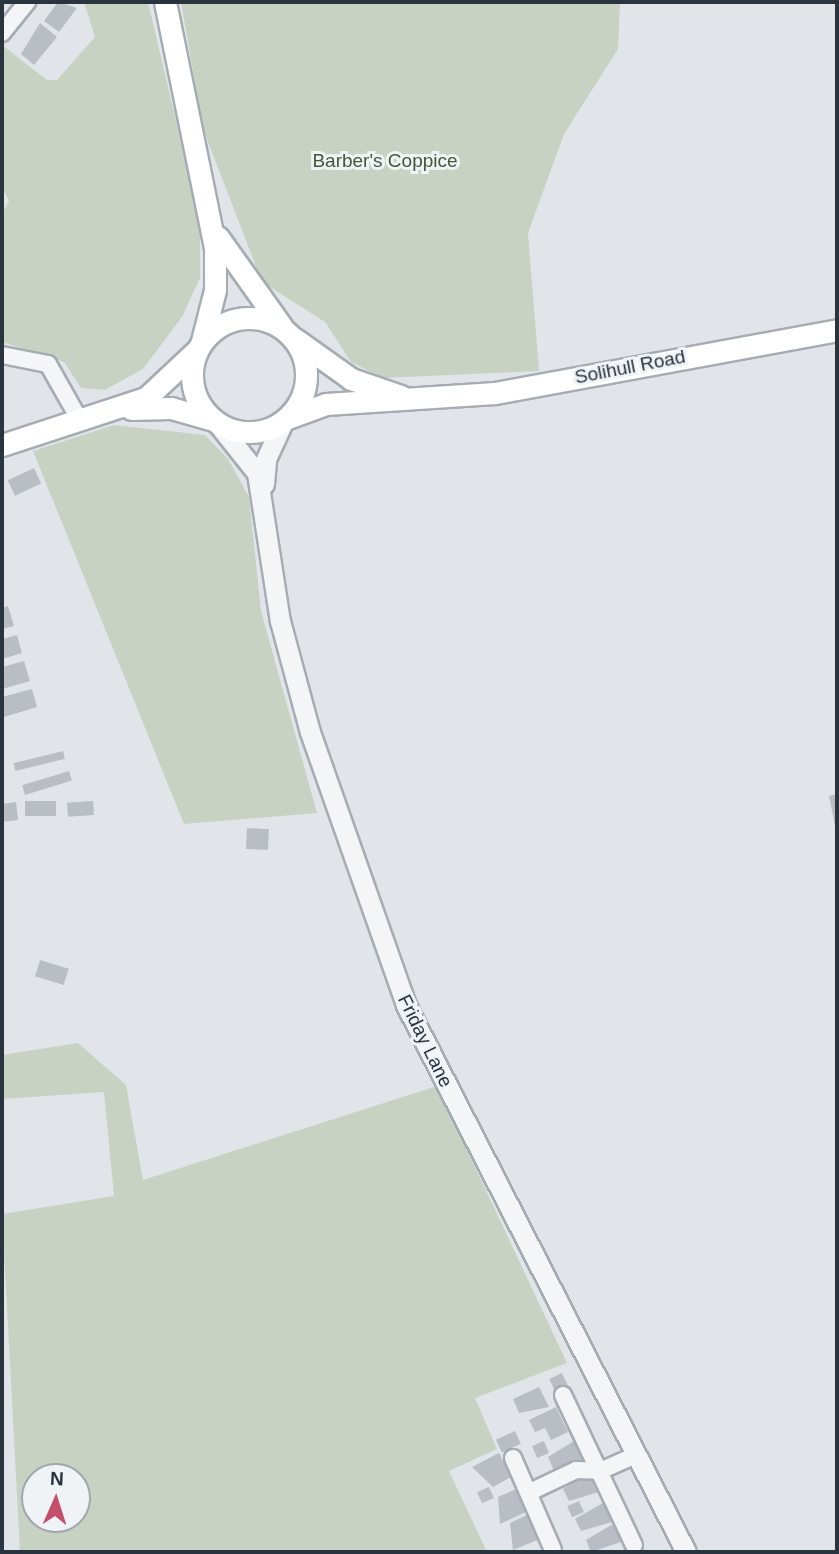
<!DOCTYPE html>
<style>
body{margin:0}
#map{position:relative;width:839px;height:1554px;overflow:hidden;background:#e1e5e9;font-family:Helvetica,sans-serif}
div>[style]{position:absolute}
.green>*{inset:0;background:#c8d2c3}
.building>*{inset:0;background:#b9bec5;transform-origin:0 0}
.roads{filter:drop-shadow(2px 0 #a6acb3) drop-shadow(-2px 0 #a6acb3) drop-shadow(0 2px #a6acb3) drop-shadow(0 -2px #a6acb3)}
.minor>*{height:16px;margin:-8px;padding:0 8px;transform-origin:8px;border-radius:8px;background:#f3f5f7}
.tertiary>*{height:19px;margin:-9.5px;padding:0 9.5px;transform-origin:9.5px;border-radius:9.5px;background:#f3f5f7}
.secondary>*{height:21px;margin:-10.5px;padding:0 10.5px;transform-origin:10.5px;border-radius:10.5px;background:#fff}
.secondary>.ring{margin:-10.5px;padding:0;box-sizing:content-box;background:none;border:21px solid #fff;border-radius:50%}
span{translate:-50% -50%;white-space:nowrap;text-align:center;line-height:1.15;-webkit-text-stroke:6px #f0f3f6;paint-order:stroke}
.park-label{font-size:19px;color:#425a39}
.street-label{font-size:19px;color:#2a343f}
.frame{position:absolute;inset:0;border:4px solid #2a343f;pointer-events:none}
.north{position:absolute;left:21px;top:1463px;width:70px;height:70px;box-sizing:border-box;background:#f0f3f6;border:2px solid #a1a7ad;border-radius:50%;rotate:3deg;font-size:19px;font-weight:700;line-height:28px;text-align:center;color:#2a343f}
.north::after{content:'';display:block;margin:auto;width:24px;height:32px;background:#c54f6b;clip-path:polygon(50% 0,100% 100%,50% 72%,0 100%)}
</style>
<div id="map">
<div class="green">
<i style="clip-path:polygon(84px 2px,148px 2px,200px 222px,200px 278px,182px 317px,143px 369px,105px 390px,81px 388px,64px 362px,2px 342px,2px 214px,9px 201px,2px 187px,2px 45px,47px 80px,57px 80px,95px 37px)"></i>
<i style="clip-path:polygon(181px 2px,620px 2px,618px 49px,564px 134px,528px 233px,539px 371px,383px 378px,351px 362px,325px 322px,262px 282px,203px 129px)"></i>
<i style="clip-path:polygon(114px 425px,205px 435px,228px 459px,249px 497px,261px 611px,317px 813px,184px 824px,33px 451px)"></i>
<i style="clip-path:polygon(evenodd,78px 1043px,126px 1085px,143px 1180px,437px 1086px,567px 1363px,475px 1398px,497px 1449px,449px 1471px,487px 1552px,20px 1552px,2px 1214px,114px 1196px,104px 1092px,2px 1099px,2px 1055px,78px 1043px,35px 1477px,77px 1477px,77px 1519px,35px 1519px,35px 1477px)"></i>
</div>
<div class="building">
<i style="clip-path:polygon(58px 2px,77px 8px,59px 32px,44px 21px)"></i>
<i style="clip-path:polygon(40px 23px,57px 37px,34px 65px,21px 54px)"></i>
<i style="left:34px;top:468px;width:17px;height:29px;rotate:65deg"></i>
<i style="clip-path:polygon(8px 606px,14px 626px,2px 629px,2px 608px)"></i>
<i style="clip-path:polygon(17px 635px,22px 653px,2px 659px,2px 639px)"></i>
<i style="clip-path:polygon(24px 661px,30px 681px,2px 689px,2px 667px)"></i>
<i style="clip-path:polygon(32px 689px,37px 707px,4px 717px,2px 697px)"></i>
<i style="left:63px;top:751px;width:8px;height:51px;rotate:76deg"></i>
<i style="left:69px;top:771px;width:10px;height:49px;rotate:73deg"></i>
<i style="clip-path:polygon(837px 794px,837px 831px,836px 831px,829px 796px)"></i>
<i style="left:56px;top:801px;width:15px;height:31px;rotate:90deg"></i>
<i style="left:93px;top:801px;width:14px;height:26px;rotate:86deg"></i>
<i style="clip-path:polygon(16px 802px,18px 820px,2px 822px,2px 804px)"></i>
<i style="left:247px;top:828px;width:22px;height:21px;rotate:3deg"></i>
<i style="left:40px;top:960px;width:30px;height:17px;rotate:17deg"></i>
<i style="left:562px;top:1373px;width:14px;height:14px;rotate:65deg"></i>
<i style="clip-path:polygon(539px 1387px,549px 1407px,519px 1413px,513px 1399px)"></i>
<i style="clip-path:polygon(556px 1407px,568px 1432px,551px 1440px,545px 1428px,535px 1432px,529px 1420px)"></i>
<i style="left:515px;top:1431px;width:14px;height:21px;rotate:65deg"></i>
<i style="left:544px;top:1441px;width:13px;height:13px;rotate:67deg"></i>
<i style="clip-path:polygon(574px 1441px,584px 1460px,554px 1471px,548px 1457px)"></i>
<i style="clip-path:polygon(499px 1453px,511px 1477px,493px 1487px,472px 1467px)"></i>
<i style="clip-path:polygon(589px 1472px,599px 1492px,569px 1501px,563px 1489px)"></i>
<i style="left:489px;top:1487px;width:12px;height:13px;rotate:66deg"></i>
<i style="clip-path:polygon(516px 1489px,526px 1512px,500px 1524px,498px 1497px)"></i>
<i style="left:579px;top:1501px;width:12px;height:13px;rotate:66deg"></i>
<i style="clip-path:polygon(603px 1503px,612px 1522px,581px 1531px,575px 1519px)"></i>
<i style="clip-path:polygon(529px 1514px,540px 1539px,513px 1550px,510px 1523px)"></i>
<i style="clip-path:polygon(613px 1524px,621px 1542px,591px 1552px,586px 1540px)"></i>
</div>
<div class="roads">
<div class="minor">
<i style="left:2px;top:33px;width:40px;rotate:-51deg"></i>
<i style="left:2px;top:355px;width:47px;rotate:11.1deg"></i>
<i style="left:48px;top:364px;width:61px;rotate:60.5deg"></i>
<i style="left:563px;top:1395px;width:166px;rotate:64.7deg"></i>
<i style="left:513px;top:1458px;width:100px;rotate:66.5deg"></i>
<i style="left:532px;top:1491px;width:49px;rotate:-25.5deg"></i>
<i style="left:576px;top:1470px;width:24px;rotate:2deg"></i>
<i style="left:600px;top:1471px;width:37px;rotate:-24deg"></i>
</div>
<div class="tertiary">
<i style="left:218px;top:424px;width:63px;rotate:51.5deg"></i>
<i style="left:257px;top:473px;width:150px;rotate:81.2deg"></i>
<i style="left:280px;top:621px;width:115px;rotate:74.9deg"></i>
<i style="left:310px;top:732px;width:289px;rotate:70.6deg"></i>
<i style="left:406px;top:1005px;width:614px;rotate:62.89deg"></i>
<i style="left:264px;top:484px;width:25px;rotate:-85deg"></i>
<i style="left:266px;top:459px;width:41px;rotate:-65.3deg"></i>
</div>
<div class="secondary">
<i style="left:165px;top:2px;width:251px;rotate:78.5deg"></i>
<i style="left:215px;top:248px;width:42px;rotate:90deg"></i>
<i style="left:215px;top:290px;width:53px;rotate:104.3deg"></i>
<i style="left:218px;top:237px;width:110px;rotate:54.6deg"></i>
<i class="ring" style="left:192px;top:318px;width:93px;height:93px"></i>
<i style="left:295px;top:339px;width:69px;rotate:35.5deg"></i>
<i style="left:351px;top:379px;width:53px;rotate:18.8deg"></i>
<i style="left:131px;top:409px;width:40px;rotate:-1.4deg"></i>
<i style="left:171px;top:408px;width:41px;rotate:15.8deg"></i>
<i style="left:288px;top:418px;width:40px;rotate:-20.2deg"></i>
<i style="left:326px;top:404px;width:169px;rotate:-3.7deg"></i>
<i style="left:495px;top:393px;width:348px;rotate:-10.4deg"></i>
<i style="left:2px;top:445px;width:151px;rotate:-18.1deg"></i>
<i style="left:146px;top:398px;width:69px;rotate:-43.2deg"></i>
</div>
</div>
<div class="park-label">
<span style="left:385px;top:161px">Barber's Coppice</span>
</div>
<div class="street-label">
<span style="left:630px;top:367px;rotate:-11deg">Solihull Road</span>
<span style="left:425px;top:1041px;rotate:64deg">Friday Lane</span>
</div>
<div class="frame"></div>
<div class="north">N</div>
</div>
